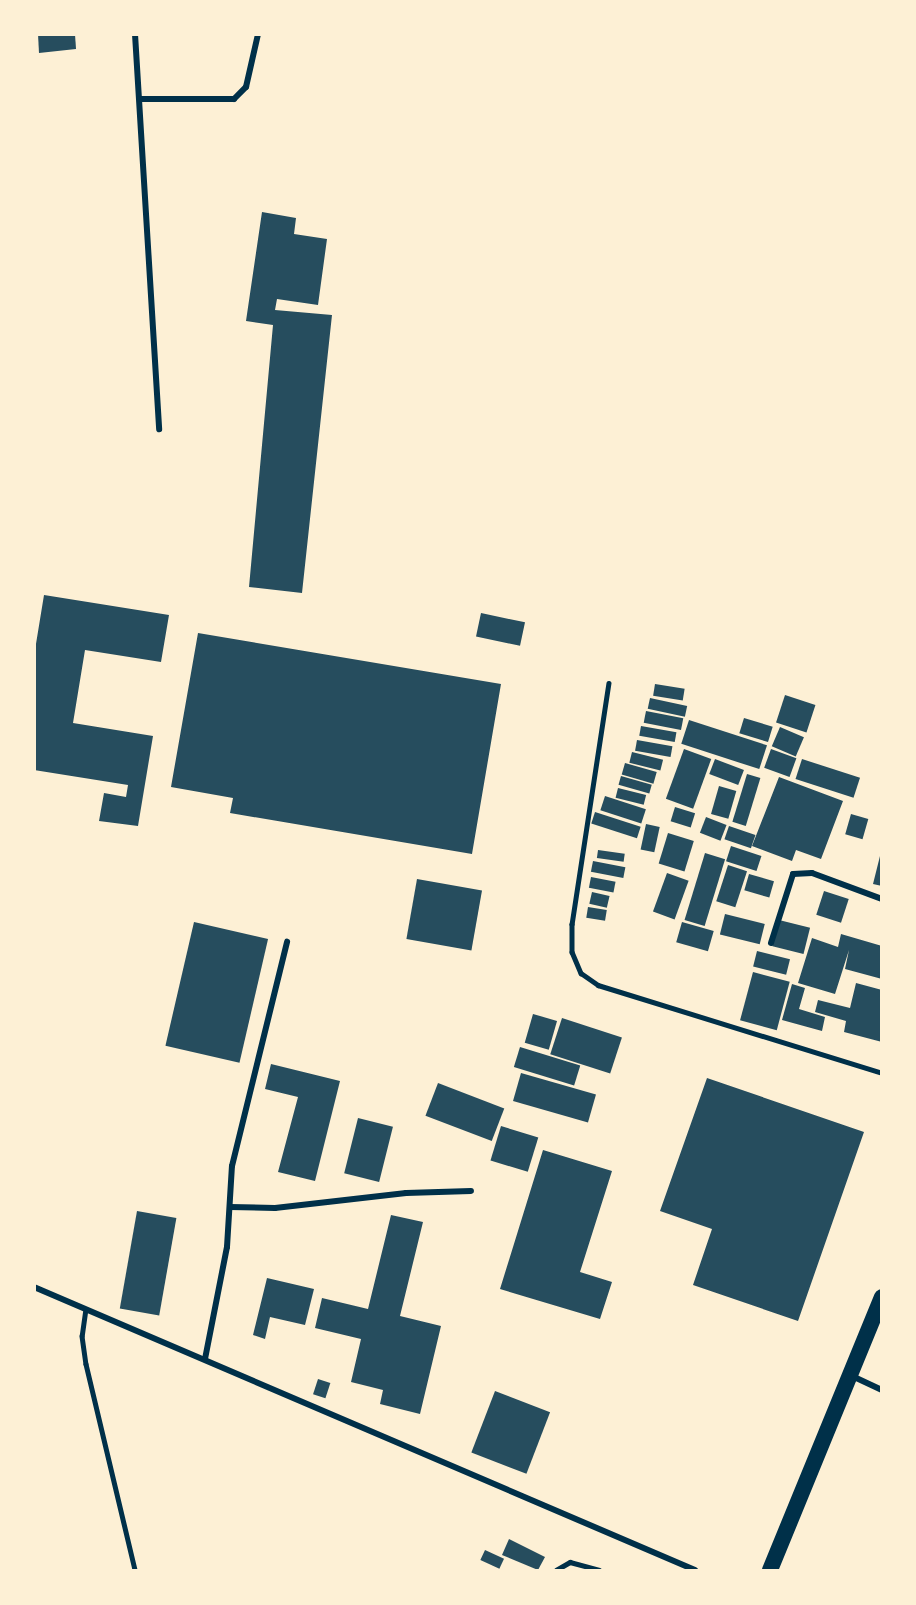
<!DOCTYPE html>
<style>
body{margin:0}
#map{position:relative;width:916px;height:1605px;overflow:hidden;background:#fdf0d5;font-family:"Open Sans",sans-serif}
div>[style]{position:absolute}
.building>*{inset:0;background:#264d5e;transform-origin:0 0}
.service>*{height:4.5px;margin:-2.25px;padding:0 2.25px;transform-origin:2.25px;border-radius:2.25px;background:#003049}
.minor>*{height:6px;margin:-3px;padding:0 3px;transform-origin:3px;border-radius:3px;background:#003049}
.trunk>*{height:16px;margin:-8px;padding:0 8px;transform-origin:8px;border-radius:8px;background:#003049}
span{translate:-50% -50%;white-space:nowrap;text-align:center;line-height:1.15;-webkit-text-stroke:6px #fdf0d5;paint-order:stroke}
.frame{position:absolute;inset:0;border:36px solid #fdf0d5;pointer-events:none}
</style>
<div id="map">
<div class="building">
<i style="clip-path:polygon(38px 34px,75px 34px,76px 49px,39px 53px)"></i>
<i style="clip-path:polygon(262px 212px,296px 218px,294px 234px,327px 239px,318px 305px,277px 299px,275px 310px,332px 315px,302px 593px,249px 587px,273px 325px,246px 321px)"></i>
<i style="clip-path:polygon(44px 595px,169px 615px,161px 662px,85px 650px,73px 723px,153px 736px,138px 826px,99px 821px,104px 793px,126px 797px,128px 785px,34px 770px,34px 656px)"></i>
<i style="left:481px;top:613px;width:45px;height:24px;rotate:12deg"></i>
<i style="clip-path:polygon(198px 633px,501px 684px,472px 854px,230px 813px,233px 798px,171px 787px)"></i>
<i style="left:655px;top:684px;width:30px;height:12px;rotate:9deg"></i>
<i style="left:785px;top:695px;width:32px;height:29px;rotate:18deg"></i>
<i style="left:650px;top:698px;width:38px;height:11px;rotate:12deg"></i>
<i style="left:646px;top:711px;width:38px;height:12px;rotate:11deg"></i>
<i style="left:744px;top:718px;width:30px;height:16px;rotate:17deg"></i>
<i style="left:689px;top:720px;width:82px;height:25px;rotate:18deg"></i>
<i style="left:641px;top:726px;width:36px;height:10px;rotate:10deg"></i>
<i style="left:780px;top:727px;width:26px;height:21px;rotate:23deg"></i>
<i style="left:637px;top:740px;width:36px;height:11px;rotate:10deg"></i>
<i style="left:684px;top:749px;width:29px;height:53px;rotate:20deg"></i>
<i style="left:771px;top:749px;width:27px;height:20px;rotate:20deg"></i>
<i style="left:632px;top:752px;width:32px;height:11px;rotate:14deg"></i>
<i style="left:715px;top:759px;width:31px;height:16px;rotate:21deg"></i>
<i style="left:802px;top:759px;width:61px;height:21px;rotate:18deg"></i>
<i style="left:625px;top:763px;width:33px;height:12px;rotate:16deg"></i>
<i style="left:747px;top:774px;width:14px;height:50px;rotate:17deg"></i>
<i style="left:621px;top:776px;width:32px;height:9px;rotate:16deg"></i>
<i style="clip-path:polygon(779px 777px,843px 801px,821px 859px,796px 850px,792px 861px,752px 846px)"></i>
<i style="left:719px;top:786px;width:18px;height:29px;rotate:16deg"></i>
<i style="left:618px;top:788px;width:29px;height:10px;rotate:14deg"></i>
<i style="left:605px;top:796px;width:43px;height:15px;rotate:18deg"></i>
<i style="left:675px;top:807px;width:21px;height:15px;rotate:17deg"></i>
<i style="left:595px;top:812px;width:48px;height:12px;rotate:18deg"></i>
<i style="left:851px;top:814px;width:18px;height:21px;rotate:16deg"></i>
<i style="left:706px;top:817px;width:22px;height:17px;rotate:21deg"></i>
<i style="left:646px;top:824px;width:14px;height:26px;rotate:12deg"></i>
<i style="left:729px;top:826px;width:28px;height:14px;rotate:19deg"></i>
<i style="left:668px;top:833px;width:27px;height:32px;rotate:17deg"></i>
<i style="left:731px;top:846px;width:32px;height:16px;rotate:18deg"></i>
<i style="clip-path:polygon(882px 848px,882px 886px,873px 884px)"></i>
<i style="left:598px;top:850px;width:27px;height:8px;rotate:8deg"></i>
<i style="left:705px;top:853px;width:21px;height:70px;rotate:17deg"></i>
<i style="left:593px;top:861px;width:33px;height:11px;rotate:11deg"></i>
<i style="left:728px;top:865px;width:20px;height:38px;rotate:18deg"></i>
<i style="left:667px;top:873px;width:23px;height:41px;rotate:20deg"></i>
<i style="left:749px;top:874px;width:26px;height:17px;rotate:16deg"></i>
<i style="left:591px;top:877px;width:25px;height:11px;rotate:11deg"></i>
<i style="left:417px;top:879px;width:66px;height:61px;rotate:10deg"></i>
<i style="left:824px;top:891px;width:26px;height:25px;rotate:18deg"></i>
<i style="left:592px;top:892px;width:18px;height:12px;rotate:13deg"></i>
<i style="left:588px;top:907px;width:19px;height:11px;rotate:9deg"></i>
<i style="left:725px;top:914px;width:41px;height:21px;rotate:14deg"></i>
<i style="left:779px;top:920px;width:32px;height:27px;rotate:14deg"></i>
<i style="left:194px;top:922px;width:76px;height:127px;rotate:13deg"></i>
<i style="left:682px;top:922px;width:33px;height:21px;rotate:16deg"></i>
<i style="clip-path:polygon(841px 934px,882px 946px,882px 979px,845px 969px,849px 950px,835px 994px,798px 983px,812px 938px,838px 947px)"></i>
<i style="left:757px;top:951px;width:34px;height:16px;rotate:14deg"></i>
<i style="left:753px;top:972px;width:38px;height:50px;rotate:15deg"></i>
<i style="clip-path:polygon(856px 983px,882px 990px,882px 1042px,844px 1032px,846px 1021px,815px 1012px,818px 1000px,850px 1008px)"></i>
<i style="clip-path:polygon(792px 984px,805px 988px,799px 1009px,825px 1017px,822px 1031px,782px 1020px)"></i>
<i style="left:533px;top:1014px;width:25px;height:30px;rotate:16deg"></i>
<i style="left:562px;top:1018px;width:63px;height:38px;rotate:18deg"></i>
<i style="left:520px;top:1047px;width:63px;height:21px;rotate:17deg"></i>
<i style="clip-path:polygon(271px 1064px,340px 1081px,315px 1181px,278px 1172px,298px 1097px,265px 1089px)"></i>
<i style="left:521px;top:1073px;width:78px;height:29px;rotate:16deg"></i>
<i style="clip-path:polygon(707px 1078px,864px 1132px,798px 1321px,693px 1285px,712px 1229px,660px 1211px)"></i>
<i style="left:438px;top:1083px;width:71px;height:35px;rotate:21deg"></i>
<i style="left:358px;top:1118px;width:36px;height:57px;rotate:14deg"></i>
<i style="left:501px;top:1126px;width:39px;height:36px;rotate:17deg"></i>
<i style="clip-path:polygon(543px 1150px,612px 1171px,580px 1272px,612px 1282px,600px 1319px,500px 1289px)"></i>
<i style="left:137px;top:1211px;width:40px;height:99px;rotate:10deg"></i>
<i style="clip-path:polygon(391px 1215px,423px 1222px,400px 1316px,441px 1326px,420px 1414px,380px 1404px,383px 1390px,351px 1382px,361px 1339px,315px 1328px,322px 1298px,368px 1309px)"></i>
<i style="clip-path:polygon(267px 1278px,314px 1289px,305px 1325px,270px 1317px,265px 1339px,253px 1335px)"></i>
<i style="left:318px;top:1379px;width:13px;height:16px;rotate:18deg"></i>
<i style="left:495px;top:1391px;width:59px;height:66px;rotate:21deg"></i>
<i style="clip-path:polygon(509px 1539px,545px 1557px,538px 1570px,502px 1555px)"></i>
<i style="left:485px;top:1550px;width:21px;height:11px;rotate:25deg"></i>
</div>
<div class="service">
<i style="left:609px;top:683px;width:244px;rotate:98.7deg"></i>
<i style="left:572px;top:924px;width:28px;rotate:90deg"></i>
<i style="left:572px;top:952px;width:23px;rotate:67deg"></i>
<i style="left:581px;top:973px;width:21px;rotate:35deg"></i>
<i style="left:598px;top:985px;width:297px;rotate:17.2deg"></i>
<i style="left:86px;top:1309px;width:27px;rotate:98deg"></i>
<i style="left:82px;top:1336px;width:28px;rotate:82deg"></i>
<i style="left:86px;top:1364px;width:212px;rotate:76.6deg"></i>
<i style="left:556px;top:1570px;width:16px;rotate:-30deg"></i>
<i style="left:570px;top:1562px;width:30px;rotate:15deg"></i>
</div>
<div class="minor">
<i style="left:135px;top:34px;width:396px;rotate:86.5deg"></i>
<i style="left:140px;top:99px;width:94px"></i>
<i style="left:234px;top:99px;width:17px;rotate:-45deg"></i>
<i style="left:246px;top:87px;width:54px;rotate:-77.2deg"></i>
<i style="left:771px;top:943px;width:72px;rotate:-72.3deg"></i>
<i style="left:793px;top:874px;width:19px;rotate:-3deg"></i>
<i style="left:812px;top:873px;width:75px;rotate:20.4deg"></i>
<i style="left:230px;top:1207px;width:45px;rotate:1.3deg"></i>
<i style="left:275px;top:1208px;width:132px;rotate:-6.5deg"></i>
<i style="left:406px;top:1193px;width:65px;rotate:-1.8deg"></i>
<i style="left:34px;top:1287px;width:719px;rotate:23.18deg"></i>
<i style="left:205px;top:1359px;width:114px;rotate:-78.9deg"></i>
<i style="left:227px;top:1247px;width:81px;rotate:-86.5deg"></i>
<i style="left:232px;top:1166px;width:231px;rotate:-76.2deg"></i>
<i style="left:852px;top:1376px;width:33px;rotate:25deg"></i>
</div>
<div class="trunk">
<i style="left:770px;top:1570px;width:295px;rotate:-67.7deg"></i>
</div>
<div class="frame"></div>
</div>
